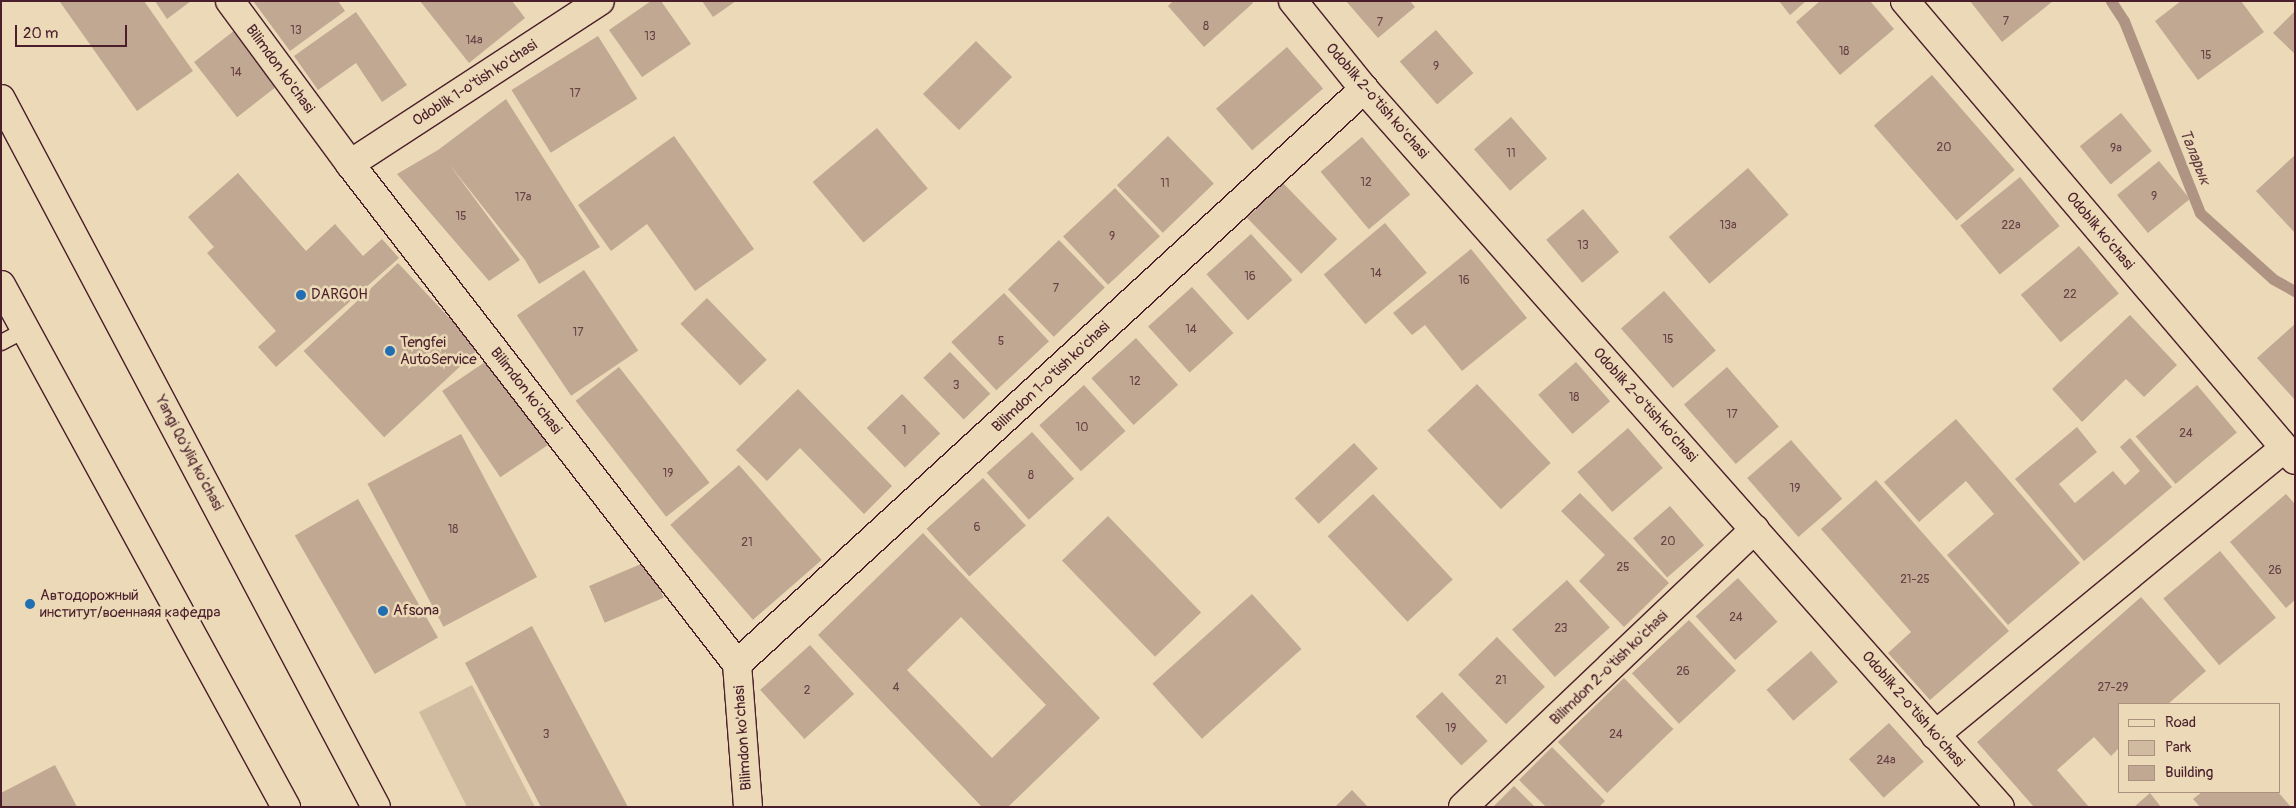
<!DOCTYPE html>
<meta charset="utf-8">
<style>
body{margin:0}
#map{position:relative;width:2296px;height:808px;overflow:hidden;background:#ebd9b7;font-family:Pangolin,sans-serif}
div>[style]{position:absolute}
.green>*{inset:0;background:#d0bba0}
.stream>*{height:11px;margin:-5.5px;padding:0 5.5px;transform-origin:5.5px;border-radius:5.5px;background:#b09483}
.building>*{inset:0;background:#c0a892;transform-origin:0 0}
.roads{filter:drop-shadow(1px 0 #4a1f2b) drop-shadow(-1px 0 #4a1f2b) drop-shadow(0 1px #4a1f2b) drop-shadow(0 -1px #4a1f2b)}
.service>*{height:15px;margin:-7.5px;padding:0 7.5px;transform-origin:7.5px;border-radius:7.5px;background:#ebd9b7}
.minor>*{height:28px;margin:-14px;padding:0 14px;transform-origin:14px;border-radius:14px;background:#ebd9b7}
.secondary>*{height:28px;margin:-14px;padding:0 14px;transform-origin:14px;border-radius:14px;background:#ebd9b7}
.dots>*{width:14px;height:14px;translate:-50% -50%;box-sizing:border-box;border:2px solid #ebd9b7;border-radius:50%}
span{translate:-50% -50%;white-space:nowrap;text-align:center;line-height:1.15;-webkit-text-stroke:5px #ebd9b7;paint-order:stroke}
.number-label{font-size:12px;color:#684145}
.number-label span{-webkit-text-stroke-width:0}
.street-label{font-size:15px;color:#4a1f2b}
.poi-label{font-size:15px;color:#4a1f2b}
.left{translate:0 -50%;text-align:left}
.water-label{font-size:16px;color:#643c41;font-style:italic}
.frame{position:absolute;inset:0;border:2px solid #4a1f2b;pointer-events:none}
.legend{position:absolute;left:2118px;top:703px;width:162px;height:90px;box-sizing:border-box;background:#ebd9b7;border:1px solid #ab8f7f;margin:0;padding:6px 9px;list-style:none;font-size:15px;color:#4a1f2b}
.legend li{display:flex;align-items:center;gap:10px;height:25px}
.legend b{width:25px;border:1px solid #ab8f7f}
.scale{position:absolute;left:15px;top:25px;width:112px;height:22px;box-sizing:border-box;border:2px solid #4a1f2b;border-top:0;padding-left:6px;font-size:15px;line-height:18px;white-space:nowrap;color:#4a1f2b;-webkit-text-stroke:4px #ebd9b7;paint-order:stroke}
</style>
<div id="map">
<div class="green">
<i style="clip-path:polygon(472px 685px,535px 807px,467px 807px,419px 712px)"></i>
</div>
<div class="stream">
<i style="left:2111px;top:1px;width:24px;rotate:57deg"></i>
<i style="left:2124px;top:21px;width:206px;rotate:68.4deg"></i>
<i style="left:2200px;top:213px;width:98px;rotate:42.1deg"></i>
<i style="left:2273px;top:279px;width:25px;rotate:29deg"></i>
</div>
<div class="building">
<i style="clip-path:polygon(144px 1px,193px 71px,137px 111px,60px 2px)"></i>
<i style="clip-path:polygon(155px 1px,191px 1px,167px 19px)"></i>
<i style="clip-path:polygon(253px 1px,338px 1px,345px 11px,290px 51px)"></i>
<i style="clip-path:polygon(420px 1px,512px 1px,525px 18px,469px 63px)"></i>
<i style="clip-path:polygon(651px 1px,661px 1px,691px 44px,642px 77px,609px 30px)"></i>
<i style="clip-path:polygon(702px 1px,736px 1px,713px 17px)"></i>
<i style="clip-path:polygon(1173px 1px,1252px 1px,1253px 3px,1204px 47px,1168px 6px)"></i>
<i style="clip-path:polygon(1346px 1px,1410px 1px,1415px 7px,1378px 38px)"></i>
<i style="clip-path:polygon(1779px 1px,1806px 1px,1790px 15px)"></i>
<i style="clip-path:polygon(1820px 1px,1870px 1px,1894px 29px,1840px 75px,1796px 22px)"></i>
<i style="clip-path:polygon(1970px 1px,2053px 1px,2002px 42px)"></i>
<i style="clip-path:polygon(2181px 1px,2241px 1px,2264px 32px,2198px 80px,2155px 21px)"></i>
<i style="clip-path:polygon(2295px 11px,2295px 54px,2273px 33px)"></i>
<i style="clip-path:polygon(356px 12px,407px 85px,382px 102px,356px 63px,318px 90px,294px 56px)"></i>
<i style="left:235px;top:30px;width:70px;height:52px;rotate:52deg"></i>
<i style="left:1436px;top:30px;width:57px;height:48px;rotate:49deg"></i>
<i style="left:598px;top:36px;width:74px;height:102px;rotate:58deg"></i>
<i style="left:976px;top:41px;width:51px;height:75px;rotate:45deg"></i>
<i style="left:1287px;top:47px;width:55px;height:94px;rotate:49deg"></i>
<i style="left:1932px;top:75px;width:126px;height:77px;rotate:49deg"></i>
<i style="clip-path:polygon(506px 99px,600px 247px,539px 284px,525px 260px,449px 164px,520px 260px,489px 281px,397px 174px,438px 150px)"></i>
<i style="left:2121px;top:113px;width:49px;height:53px;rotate:51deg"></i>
<i style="left:1511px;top:117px;width:55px;height:49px;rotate:49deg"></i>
<i style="left:877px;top:128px;width:79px;height:84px;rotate:50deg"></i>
<i style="clip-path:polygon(674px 136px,754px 249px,695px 291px,647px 224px,611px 251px,578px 205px)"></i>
<i style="left:1168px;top:136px;width:66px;height:71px;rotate:46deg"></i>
<i style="left:1362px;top:137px;width:75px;height:54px;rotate:50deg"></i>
<i style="clip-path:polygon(2295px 155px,2295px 233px,2256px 191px)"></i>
<i style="left:2159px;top:161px;width:49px;height:54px;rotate:51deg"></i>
<i style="left:1748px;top:168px;width:62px;height:105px;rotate:49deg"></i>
<i style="clip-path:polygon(238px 173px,306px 251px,335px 224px,363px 256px,382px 239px,399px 258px,276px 367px,258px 347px,276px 331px,207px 253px,214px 247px,188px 217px)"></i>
<i style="left:2020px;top:177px;width:63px;height:77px;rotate:51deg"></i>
<i style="left:1283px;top:183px;width:78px;height:50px;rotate:46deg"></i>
<i style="left:1115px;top:188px;width:66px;height:71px;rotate:47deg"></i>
<i style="left:1583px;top:209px;width:56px;height:48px;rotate:50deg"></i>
<i style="left:1385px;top:223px;width:65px;height:80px;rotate:50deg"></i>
<i style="left:1251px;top:234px;width:62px;height:60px;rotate:48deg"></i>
<i style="left:1059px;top:240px;width:66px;height:71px;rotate:46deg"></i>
<i style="left:2079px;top:246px;width:62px;height:76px;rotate:50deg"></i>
<i style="clip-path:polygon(1471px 249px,1527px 318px,1462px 371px,1425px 325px,1412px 335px,1393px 313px)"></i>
<i style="left:398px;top:263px;width:118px;height:129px;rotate:47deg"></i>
<i style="left:584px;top:270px;width:97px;height:81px;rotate:56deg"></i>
<i style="left:1192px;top:287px;width:62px;height:59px;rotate:48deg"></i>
<i style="left:1664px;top:291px;width:79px;height:57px;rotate:49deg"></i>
<i style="left:1004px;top:293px;width:66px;height:72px;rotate:47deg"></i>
<i style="left:707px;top:298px;width:86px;height:37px;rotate:46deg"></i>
<i style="clip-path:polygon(2130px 315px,2177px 365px,2144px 397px,2126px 379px,2082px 422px,2052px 389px)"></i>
<i style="clip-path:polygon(2295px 324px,2295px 400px,2257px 358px)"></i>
<i style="left:1136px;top:338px;width:63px;height:60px;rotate:48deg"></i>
<i style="left:950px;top:352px;width:58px;height:37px;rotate:46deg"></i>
<i style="left:491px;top:358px;width:104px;height:59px;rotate:56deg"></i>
<i style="left:1576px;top:362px;width:52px;height:50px;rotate:49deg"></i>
<i style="left:619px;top:367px;width:147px;height:55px;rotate:52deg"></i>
<i style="left:1727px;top:367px;width:79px;height:57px;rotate:49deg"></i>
<i style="left:1477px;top:384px;width:108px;height:68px;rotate:47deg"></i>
<i style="left:1084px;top:385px;width:62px;height:60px;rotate:48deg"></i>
<i style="left:2197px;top:385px;width:62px;height:80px;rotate:50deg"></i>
<i style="clip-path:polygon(798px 389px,892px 486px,864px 514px,800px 448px,767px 481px,736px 450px)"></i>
<i style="left:902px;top:394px;width:55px;height:49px;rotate:46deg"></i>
<i style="clip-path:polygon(1956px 419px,2080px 563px,2008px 625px,1947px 555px,1994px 514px,1966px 481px,1919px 522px,1884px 482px)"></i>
<i style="clip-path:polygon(2077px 427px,2097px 452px,2059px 484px,2075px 503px,2113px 471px,2125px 485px,2140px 471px,2120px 447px,2130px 438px,2172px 487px,2084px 561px,2015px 479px)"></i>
<i style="left:1628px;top:428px;width:53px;height:67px;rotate:49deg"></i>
<i style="left:1032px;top:432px;width:63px;height:61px;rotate:48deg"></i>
<i style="left:461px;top:434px;width:162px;height:106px;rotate:62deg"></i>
<i style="left:1791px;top:440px;width:78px;height:58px;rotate:49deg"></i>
<i style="left:1354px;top:443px;width:35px;height:81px;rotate:47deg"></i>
<i style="left:739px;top:465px;width:126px;height:91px;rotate:49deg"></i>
<i style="left:983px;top:478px;width:64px;height:76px;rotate:48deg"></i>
<i style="clip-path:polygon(1876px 480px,2009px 631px,1930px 700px,1888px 653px,1911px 632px,1821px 529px)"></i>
<i style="clip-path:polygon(1580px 493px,1669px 583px,1624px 627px,1579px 581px,1605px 555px,1561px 511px)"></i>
<i style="left:1373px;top:494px;width:117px;height:62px;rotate:47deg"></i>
<i style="clip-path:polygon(2286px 494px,2295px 504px,2295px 600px,2286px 608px,2230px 542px)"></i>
<i style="left:358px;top:499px;width:160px;height:73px;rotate:60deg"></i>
<i style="left:1670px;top:506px;width:52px;height:49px;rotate:49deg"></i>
<i style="left:1108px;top:516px;width:134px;height:64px;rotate:46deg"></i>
<i style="clip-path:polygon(evenodd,923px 533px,1100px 718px,1008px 807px,982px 807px,818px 635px,923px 533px,961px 617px,1046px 705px,992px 758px,907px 670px,961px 617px)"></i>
<i style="left:2220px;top:551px;width:87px;height:74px;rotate:50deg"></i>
<i style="left:648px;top:561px;width:40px;height:64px;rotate:67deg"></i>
<i style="left:1738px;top:578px;width:59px;height:57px;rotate:48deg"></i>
<i style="left:1567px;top:580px;width:64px;height:74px;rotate:48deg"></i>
<i style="left:1252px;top:594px;width:74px;height:134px;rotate:48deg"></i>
<i style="clip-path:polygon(2141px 597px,2206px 671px,2168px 704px,2120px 704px,2120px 747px,2111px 756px,2094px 737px,2057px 770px,2089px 807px,2034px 807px,1977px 742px)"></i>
<i style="left:1689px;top:620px;width:69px;height:78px;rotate:47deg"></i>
<i style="clip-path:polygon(532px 626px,628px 807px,541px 807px,465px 663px)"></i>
<i style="left:1497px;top:637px;width:69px;height:54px;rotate:46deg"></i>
<i style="left:810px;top:645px;width:66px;height:67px;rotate:48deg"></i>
<i style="left:1811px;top:651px;width:41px;height:59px;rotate:49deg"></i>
<i style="left:1624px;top:678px;width:71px;height:92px;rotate:46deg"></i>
<i style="left:1442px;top:692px;width:67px;height:36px;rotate:47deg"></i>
<i style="left:1889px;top:723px;width:52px;height:54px;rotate:48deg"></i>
<i style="clip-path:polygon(1552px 747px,1605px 801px,1599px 807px,1546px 807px,1519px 780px)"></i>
<i style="clip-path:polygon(55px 765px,77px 807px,1px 807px,1px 793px)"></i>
<i style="clip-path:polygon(1514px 786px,1535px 807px,1493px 807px)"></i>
<i style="clip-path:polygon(1352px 790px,1368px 807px,1335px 807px)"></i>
<i style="clip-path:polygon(2202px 792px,2278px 792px,2291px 807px,2200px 807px,2193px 799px)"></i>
<i style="clip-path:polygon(2150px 793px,2161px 807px,2134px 807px)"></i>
</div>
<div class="roads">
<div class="service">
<i style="left:1px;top:342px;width:30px;rotate:-28deg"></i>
</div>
<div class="minor">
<i style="left:230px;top:1px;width:202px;rotate:53.6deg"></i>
<i style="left:350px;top:164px;width:632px;rotate:52.26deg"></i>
<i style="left:737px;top:664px;width:143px;rotate:85.6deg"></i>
<i style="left:1293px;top:1px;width:113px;rotate:51.1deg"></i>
<i style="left:1364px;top:89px;width:959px;rotate:48.47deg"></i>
<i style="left:1905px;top:1px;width:602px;rotate:49.65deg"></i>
<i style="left:350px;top:164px;width:298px;rotate:-33.1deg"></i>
<i style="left:737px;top:664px;width:851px;rotate:-42.52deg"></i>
<i style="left:1935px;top:735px;width:452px;rotate:-39.4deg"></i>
<i style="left:1463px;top:807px;width:403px;rotate:-43.6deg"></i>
</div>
<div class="secondary">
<i style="left:1px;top:99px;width:801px;rotate:62.09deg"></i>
<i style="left:1px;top:285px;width:595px;rotate:61.37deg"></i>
</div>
</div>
<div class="dots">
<i style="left:301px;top:295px;background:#1f6fb2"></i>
<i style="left:390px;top:351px;background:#1f6fb2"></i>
<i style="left:30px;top:604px;background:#1f6fb2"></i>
<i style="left:383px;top:611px;background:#1f6fb2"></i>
</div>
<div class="number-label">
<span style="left:2006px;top:22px">7</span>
<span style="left:1380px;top:23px">7</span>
<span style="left:1206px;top:27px">8</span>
<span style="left:296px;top:31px">13</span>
<span style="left:650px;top:37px">13</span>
<span style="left:474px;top:41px">14a</span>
<span style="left:1844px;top:52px">18</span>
<span style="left:2206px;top:56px">15</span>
<span style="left:1436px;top:67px">9</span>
<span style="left:236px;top:73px">14</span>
<span style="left:575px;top:94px">17</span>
<span style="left:1944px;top:148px">20</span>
<span style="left:2116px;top:149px">9a</span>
<span style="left:1511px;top:154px">11</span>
<span style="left:1366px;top:183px">12</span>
<span style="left:1165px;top:184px">11</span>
<span style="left:2154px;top:197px">9</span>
<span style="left:523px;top:198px">17a</span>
<span style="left:461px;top:217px">15</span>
<span style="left:1728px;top:226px">13a</span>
<span style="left:2011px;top:226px">22а</span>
<span style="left:1112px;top:237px">9</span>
<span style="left:1583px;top:246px">13</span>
<span style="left:1376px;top:274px">14</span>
<span style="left:1250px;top:277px">16</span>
<span style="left:1464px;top:281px">16</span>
<span style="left:1056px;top:289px">7</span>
<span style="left:2070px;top:295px">22</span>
<span style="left:1191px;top:330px">14</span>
<span style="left:578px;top:333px">17</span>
<span style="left:1668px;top:340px">15</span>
<span style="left:1001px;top:342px">5</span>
<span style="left:1135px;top:382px">12</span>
<span style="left:956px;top:386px">3</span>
<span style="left:1574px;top:398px">18</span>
<span style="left:1732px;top:415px">17</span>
<span style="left:1082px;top:428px">10</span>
<span style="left:904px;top:431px">1</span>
<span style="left:2186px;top:434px">24</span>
<span style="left:668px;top:474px">19</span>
<span style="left:1031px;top:476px">8</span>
<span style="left:1795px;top:489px">19</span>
<span style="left:977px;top:528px">6</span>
<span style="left:453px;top:530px">18</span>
<span style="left:1668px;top:542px">20</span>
<span style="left:747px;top:543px">21</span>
<span style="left:1623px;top:568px">25</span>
<span style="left:2275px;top:571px">26</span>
<span style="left:1915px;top:580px">21-25</span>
<span style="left:1736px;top:618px">24</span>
<span style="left:1561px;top:629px">23</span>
<span style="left:1683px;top:672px">26</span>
<span style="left:1501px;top:681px">21</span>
<span style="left:896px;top:688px">4</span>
<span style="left:2113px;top:688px">27-29</span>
<span style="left:807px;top:691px">2</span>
<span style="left:1451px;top:729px">19</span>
<span style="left:546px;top:735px">3</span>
<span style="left:1616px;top:735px">24</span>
<span style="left:1886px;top:761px">24a</span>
</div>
<div class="street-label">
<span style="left:280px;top:69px;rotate:54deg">Bilimdon ko'chasi</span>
<span style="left:475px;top:83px;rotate:-33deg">Odoblik 1-o'tish ko'chasi</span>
<span style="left:1377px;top:101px;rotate:49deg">Odoblik 2-o'tish ko'chasi</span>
<span style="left:2100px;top:231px;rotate:50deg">Odoblik ko'chasi</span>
<span style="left:1051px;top:377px;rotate:-43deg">Bilimdon 1-o'tish ko'chasi</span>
<span style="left:526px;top:391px;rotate:52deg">Bilimdon ko'chasi</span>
<span style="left:1645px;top:405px;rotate:48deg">Odoblik 2-o'tish ko'chasi</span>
<span style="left:189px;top:453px;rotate:62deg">Yangi Qo'yliq ko'chasi</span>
<span style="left:1609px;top:668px;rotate:-44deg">Bilimdon 2-o'tish ko'chasi</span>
<span style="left:1913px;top:709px;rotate:49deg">Odoblik 2-o'tish ko'chasi</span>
<span style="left:743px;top:738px;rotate:-94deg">Bilimdon ko'chasi</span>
</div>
<div class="poi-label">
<span class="left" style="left:311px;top:295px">DARGOH</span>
<span class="left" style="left:400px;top:351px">Tengfei<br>AutoService</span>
<span class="left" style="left:40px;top:604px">Автодорожный<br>институт/военнаяя кафедра</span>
<span class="left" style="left:393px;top:611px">Afsona</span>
</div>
<div class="water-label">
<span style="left:2195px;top:157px;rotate:68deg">Таларык</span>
</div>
<div class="frame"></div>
<ul class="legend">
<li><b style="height:6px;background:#ebd9b7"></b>Road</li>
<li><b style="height:14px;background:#d0bba0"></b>Park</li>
<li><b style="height:14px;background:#c0a892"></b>Building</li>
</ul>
<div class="scale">20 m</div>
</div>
